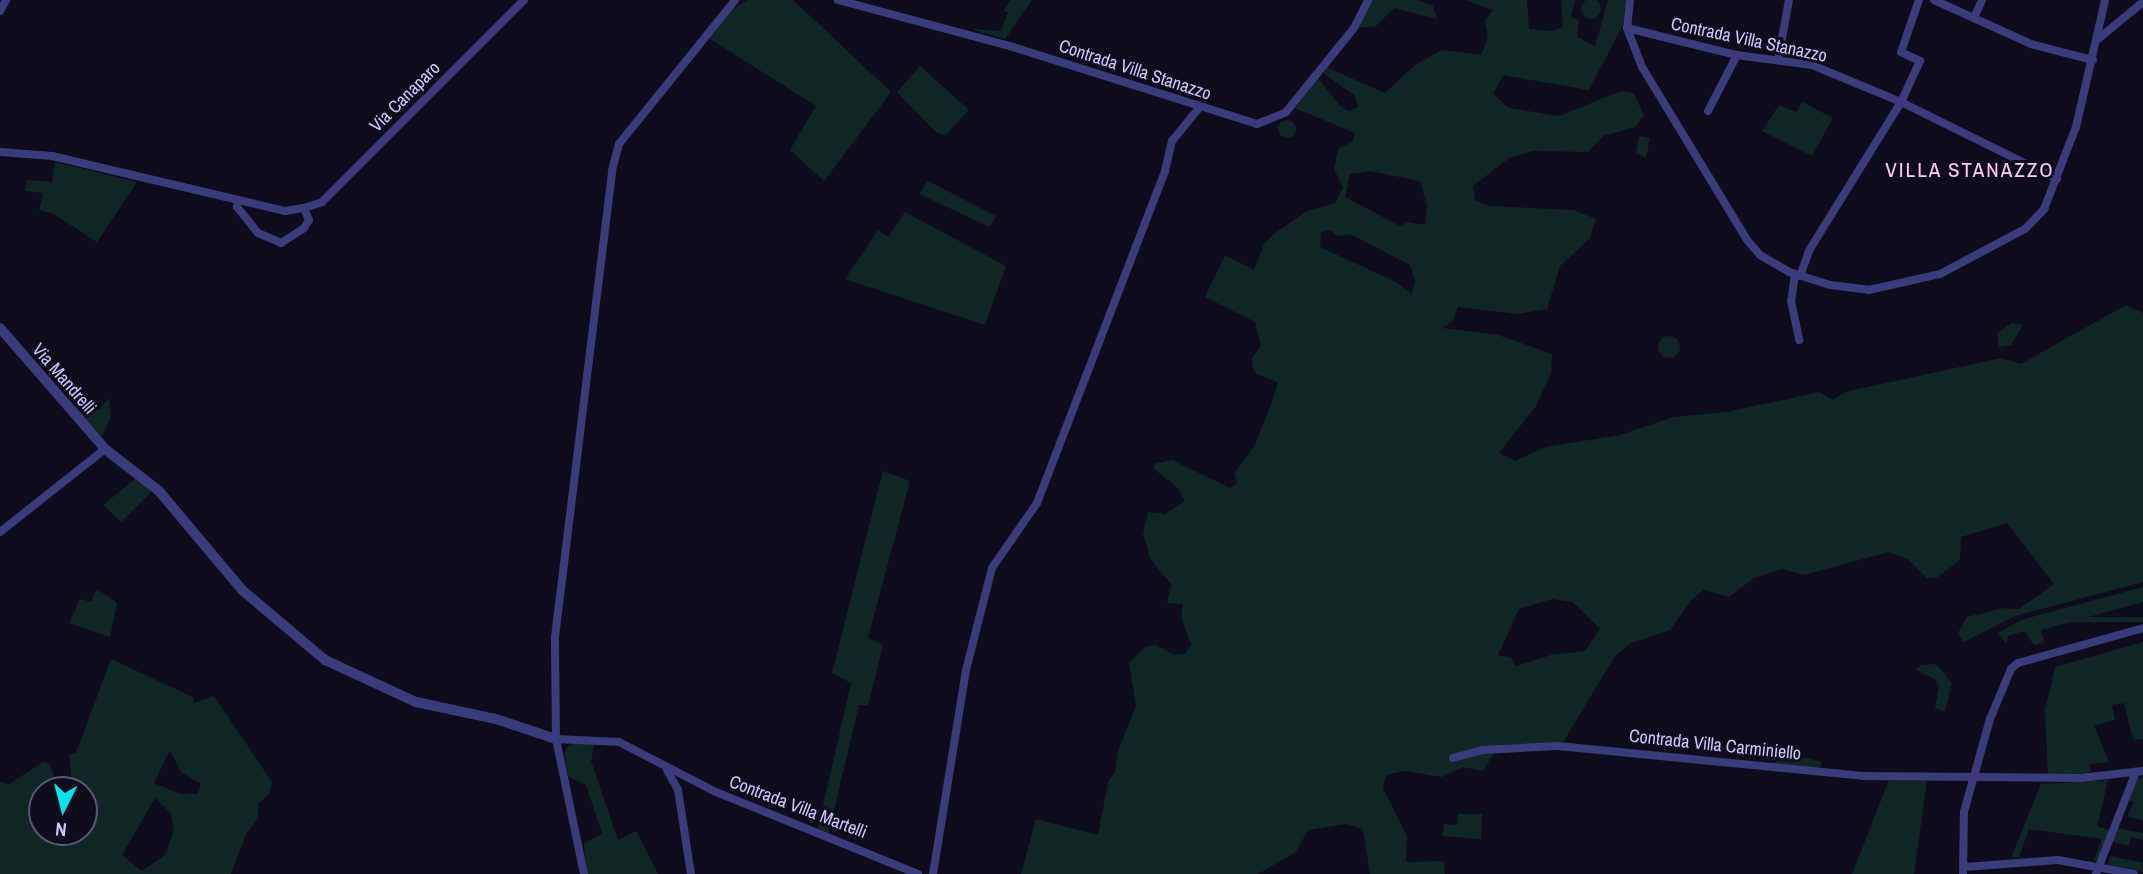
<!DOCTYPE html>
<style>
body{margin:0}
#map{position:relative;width:2143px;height:874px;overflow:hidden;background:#0e0c1c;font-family:"Archivo Narrow",sans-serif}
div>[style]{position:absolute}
.green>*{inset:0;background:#102624;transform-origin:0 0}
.round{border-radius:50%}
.minor>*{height:8px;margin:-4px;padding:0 4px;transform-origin:4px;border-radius:4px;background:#393b7a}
.tertiary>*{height:10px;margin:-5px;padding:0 5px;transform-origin:5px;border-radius:5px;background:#393b7a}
span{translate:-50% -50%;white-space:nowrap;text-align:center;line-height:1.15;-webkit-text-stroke:6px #0e0c1c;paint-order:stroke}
.street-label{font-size:18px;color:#cccafd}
.quarter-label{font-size:21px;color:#fdccef;letter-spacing:2px}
.north{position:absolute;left:28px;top:776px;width:70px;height:70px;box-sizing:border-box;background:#0e0c1c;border:2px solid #5a5876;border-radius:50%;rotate:186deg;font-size:19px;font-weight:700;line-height:28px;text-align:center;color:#cccafd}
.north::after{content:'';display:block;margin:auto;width:24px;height:32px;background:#09e4ea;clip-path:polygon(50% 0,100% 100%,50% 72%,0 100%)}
</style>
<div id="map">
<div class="green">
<i class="round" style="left:1581px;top:-1px;width:20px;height:20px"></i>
<i style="clip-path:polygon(747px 0,793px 0,891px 92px,824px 181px,790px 150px,816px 106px,709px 38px,731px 11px)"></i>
<i style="clip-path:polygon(1011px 0,1032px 0,1005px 39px,971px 29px,1001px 31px,1008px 12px,1003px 11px)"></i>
<i style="clip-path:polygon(1372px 0,1418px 0,1433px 6px,1437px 19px,1394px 8px,1376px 26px,1357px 28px)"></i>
<i style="clip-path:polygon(evenodd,1466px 0,1527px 0,1529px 29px,1553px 31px,1563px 27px,1561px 0,1575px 0,1571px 17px,1579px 20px,1577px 37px,1595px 46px,1608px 0,1626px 0,1623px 25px,1589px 90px,1503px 75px,1493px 94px,1509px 108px,1559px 116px,1621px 91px,1634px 93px,1644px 116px,1635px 127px,1603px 136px,1588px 152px,1533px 151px,1509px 158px,1473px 186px,1475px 200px,1489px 206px,1573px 210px,1596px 219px,1590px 238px,1560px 266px,1547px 309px,1517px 314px,1458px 307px,1452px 322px,1442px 328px,1498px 335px,1552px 354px,1551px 373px,1536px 406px,1499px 453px,1515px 461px,1546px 447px,1620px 435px,1674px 417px,1727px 412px,1819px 392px,1833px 400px,1845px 392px,2001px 358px,2021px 364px,2126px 305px,2143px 313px,2143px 582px,2015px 616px,1964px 642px,1958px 633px,1967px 617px,2004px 608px,2019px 609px,2054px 584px,2007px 523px,1961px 537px,1960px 560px,1936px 578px,1927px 578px,1909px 560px,1889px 552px,1804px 575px,1782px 569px,1754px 578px,1729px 597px,1704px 590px,1692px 599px,1670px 630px,1631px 643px,1615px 656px,1562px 744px,1478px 753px,1494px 753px,1483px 771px,1463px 767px,1442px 777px,1405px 771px,1386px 775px,1383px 788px,1407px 837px,1406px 862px,1444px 861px,1445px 874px,1370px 874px,1363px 829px,1347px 824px,1308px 830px,1296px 852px,1258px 874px,1021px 874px,1036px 819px,1098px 835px,1108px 782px,1115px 772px,1118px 751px,1136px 706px,1129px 663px,1145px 647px,1156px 645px,1174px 655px,1185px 654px,1191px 645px,1181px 617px,1183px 604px,1167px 603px,1171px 584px,1151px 560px,1143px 534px,1148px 512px,1165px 514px,1185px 501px,1177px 487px,1154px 469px,1154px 464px,1172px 460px,1230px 488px,1237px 483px,1234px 474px,1255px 445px,1274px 396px,1278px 382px,1256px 374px,1253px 368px,1252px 358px,1261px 346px,1255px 322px,1205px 297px,1225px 255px,1254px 270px,1264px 244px,1274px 234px,1307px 211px,1335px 203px,1343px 187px,1334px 169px,1338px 149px,1353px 141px,1355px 133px,1295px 108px,1318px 78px,1341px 107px,1349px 111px,1358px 107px,1355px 96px,1322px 72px,1326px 67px,1385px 93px,1415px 65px,1442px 50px,1481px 55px,1488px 38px,1485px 21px,1493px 10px,1466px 0,1370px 171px,1420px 181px,1427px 206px,1425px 225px,1408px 222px,1400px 226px,1345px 197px,1350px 174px,1370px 171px,1466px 0,1330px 230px,1338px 236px,1350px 234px,1410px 265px,1415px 280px,1412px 294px,1394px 281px,1320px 247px,1321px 232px,1330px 230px,1466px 0,1552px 599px,1573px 602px,1600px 629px,1585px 651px,1551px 655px,1516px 666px,1511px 658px,1498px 655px,1519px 609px,1552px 599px)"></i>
<i style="clip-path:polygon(920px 66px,969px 110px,946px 135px,937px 133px,897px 92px)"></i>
<i style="clip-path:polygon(1802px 102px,1833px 118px,1812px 156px,1762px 131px,1779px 105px,1796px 112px)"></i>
<i class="round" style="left:1278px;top:120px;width:18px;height:18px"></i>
<i style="clip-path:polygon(1639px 136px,1650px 138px,1646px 158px,1636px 153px)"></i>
<i style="clip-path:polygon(55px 162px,137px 182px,97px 242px,52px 213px,39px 210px,43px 193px,25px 191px,27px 180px,52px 182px)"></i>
<i style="clip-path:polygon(928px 181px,996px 216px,990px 227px,919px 194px)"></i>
<i style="clip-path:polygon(905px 212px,1006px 266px,985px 325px,845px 279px,878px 230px,888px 237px)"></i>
<i style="clip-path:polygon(2012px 323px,2023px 325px,2011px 345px,1999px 347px,1997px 333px)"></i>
<i class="round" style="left:1658px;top:336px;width:22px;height:22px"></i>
<i style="clip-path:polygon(109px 398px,111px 417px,100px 439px,72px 405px,86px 409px,91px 404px,99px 410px)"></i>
<i style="clip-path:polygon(883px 471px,910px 481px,868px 638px,883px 645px,868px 705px,859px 705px,828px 835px,817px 832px,851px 683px,832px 673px)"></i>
<i style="clip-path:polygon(136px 478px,152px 491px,121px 522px,103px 505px)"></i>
<i style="clip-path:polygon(2143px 587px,2143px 602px,2041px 630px,2044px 643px,2034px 645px,2024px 631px,2007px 636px,2007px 644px,1998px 633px,2021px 620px)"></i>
<i style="clip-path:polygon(97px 589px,117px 603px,110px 637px,69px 623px,80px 599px,91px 602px)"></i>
<i style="left:2143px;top:617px;width:5px;height:103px;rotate:90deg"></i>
<i style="clip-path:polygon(2143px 642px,2143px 739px,2133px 740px,2124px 703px,2112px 705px,2115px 720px,2094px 726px,2109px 762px,2090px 764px,2090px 772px,2078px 774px,2048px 774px,2045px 711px,2055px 667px)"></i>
<i style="clip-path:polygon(evenodd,111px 659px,193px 697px,194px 703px,214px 696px,272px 782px,269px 794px,258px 804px,258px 818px,246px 834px,231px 874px,0 874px,0 781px,8px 785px,43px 762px,49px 763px,55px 778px,72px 785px,69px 754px,76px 753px,111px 659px,170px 750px,181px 772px,201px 784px,198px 794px,180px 794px,154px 783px,170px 750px,111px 659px,42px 790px,84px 790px,84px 832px,42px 832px,42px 790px,111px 659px,155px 798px,171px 813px,174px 831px,165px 855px,142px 871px,122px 855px,155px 798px)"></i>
<i style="clip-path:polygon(1936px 664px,1952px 683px,1945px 712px,1935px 708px,1939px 686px,1935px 679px,1916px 670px,1921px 665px)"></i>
<i style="clip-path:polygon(587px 740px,595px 741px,591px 761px,618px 840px,636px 831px,658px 874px,587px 874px,584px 844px,602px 833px,586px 785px,569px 777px,564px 753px,569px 745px)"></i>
<i style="clip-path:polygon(1789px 754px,1822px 762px,1817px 776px,1772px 764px)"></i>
<i style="clip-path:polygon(2143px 778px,2143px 820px,2127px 817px,2134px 802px,2128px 800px,2134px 779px)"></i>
<i style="clip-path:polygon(1889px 780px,1927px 781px,1914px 874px,1852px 874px)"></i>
<i style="clip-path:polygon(2108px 780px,2097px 826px,2109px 830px,2098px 861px,2094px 860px,2102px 839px,2029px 829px,2019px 857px,2011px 858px,2041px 784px)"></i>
<i style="clip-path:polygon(1458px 814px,1482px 814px,1481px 839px,1443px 836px,1444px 824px,1457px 825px)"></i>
<i style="clip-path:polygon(2117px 828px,2143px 833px,2143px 840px,2131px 837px,2129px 846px,2113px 842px)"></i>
<i style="left:2110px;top:856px;width:34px;height:9px;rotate:12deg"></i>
</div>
<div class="minor">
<i style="left:838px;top:0;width:181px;rotate:15deg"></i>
<i style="left:1013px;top:47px;width:256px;rotate:17.5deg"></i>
<i style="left:1257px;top:124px;width:31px;rotate:-22deg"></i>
<i style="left:1286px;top:112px;width:108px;rotate:-51deg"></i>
<i style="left:1354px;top:28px;width:31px;rotate:-63deg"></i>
<i style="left:1630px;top:0;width:28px;rotate:96deg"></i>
<i style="left:1627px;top:28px;width:42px;rotate:69deg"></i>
<i style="left:1642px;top:67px;width:202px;rotate:58.7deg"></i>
<i style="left:1747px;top:240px;width:20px;rotate:49deg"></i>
<i style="left:1760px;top:255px;width:34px;rotate:30deg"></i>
<i style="left:1789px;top:272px;width:43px;rotate:17.6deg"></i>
<i style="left:1830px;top:285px;width:39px;rotate:7deg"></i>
<i style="left:1869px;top:290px;width:73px;rotate:-12.7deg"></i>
<i style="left:1940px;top:274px;width:96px;rotate:-27.9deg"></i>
<i style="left:2025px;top:229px;width:28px;rotate:-46deg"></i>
<i style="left:2044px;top:209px;width:88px;rotate:-68.7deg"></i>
<i style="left:2076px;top:127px;width:130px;rotate:-77.1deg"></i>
<i style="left:1934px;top:0;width:107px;rotate:24.4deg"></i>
<i style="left:2031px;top:44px;width:64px;rotate:14.5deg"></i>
<i style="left:0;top:11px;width:13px;rotate:-61deg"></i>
<i style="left:1974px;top:18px;width:20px;rotate:-66deg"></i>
<i style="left:1627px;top:28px;width:112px;rotate:13.9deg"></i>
<i style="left:1736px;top:55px;width:77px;rotate:7.5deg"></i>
<i style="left:1812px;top:65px;width:96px;rotate:22.6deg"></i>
<i style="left:1901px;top:102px;width:174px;rotate:26.3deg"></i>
<i style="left:2098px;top:39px;width:58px;rotate:-39.4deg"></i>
<i style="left:1778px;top:60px;width:61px;rotate:-79.6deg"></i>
<i style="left:1708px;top:111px;width:63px;rotate:-62.6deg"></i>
<i style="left:0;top:152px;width:52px;rotate:4.4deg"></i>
<i style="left:52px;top:156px;width:239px;rotate:13.3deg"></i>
<i style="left:285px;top:211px;width:19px;rotate:-9deg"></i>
<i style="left:304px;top:208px;width:19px;rotate:-18deg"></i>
<i style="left:322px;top:202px;width:286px;rotate:-45deg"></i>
<i style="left:238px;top:200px;width:7px;rotate:98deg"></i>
<i style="left:237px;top:207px;width:33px;rotate:51deg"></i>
<i style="left:258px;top:233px;width:25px;rotate:23deg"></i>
<i style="left:281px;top:243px;width:27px;rotate:-33deg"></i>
<i style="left:304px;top:228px;width:9px;rotate:-58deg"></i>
<i style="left:309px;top:220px;width:13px;rotate:-113deg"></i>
<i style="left:1795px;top:274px;width:27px;rotate:98deg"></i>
<i style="left:1791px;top:301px;width:40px;rotate:78deg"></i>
<i style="left:1800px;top:276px;width:29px;rotate:-70deg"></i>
<i style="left:1810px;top:249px;width:173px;rotate:-58.2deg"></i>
<i style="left:1901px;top:102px;width:45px;rotate:-65.1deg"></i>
<i style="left:1920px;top:61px;width:21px;rotate:-155deg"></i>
<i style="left:1901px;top:52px;width:55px;rotate:-70.9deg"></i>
<i style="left:0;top:532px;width:134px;rotate:-38.3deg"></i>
<i style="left:556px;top:739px;width:63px;rotate:2.7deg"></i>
<i style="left:619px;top:742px;width:109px;rotate:27.3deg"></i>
<i style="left:716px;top:792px;width:218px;rotate:22.1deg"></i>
<i style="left:1453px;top:758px;width:30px;rotate:-15deg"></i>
<i style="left:1482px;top:750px;width:76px;rotate:-3deg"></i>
<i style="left:1558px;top:746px;width:306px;rotate:5.6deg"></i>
<i style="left:1863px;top:776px;width:217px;rotate:0.5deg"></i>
<i style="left:2080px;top:778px;width:63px;rotate:-6.3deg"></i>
<i style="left:667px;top:770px;width:23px;rotate:61deg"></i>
<i style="left:678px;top:790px;width:85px;rotate:81.2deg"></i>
<i style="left:1965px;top:867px;width:93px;rotate:-4.3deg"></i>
<i style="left:2058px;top:860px;width:77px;rotate:10.4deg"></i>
<i style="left:584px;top:874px;width:138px;rotate:-101.7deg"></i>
<i style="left:556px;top:739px;width:102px;rotate:-90.6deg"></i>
<i style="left:555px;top:637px;width:470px;rotate:-83deg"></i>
<i style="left:612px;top:170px;width:27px;rotate:-75deg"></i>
<i style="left:619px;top:144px;width:185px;rotate:-51.1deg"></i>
<i style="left:933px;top:874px;width:207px;rotate:-80.8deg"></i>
<i style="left:966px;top:670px;width:105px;rotate:-75.7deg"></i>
<i style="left:992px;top:568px;width:79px;rotate:-55.3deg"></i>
<i style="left:1037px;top:503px;width:356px;rotate:-68.9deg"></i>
<i style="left:1165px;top:171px;width:31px;rotate:-77deg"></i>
<i style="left:1172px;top:141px;width:43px;rotate:-50.7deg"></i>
<i style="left:1963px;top:874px;width:62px;rotate:-89.1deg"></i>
<i style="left:1964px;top:812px;width:97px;rotate:-74.4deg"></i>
<i style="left:1990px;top:719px;width:54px;rotate:-67.2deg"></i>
<i style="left:2011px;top:669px;width:9px;rotate:-41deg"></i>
<i style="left:2018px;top:663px;width:130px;rotate:-15.6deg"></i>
<i style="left:2096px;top:874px;width:110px;rotate:-68.6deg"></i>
</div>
<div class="tertiary">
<i style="left:0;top:328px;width:160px;rotate:49deg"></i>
<i style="left:105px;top:449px;width:68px;rotate:37.9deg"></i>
<i style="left:159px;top:491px;width:129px;rotate:50deg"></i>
<i style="left:242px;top:590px;width:109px;rotate:40.1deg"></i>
<i style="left:325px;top:660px;width:100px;rotate:24.8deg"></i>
<i style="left:416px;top:702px;width:82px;rotate:12deg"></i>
<i style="left:496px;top:719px;width:63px;rotate:18.4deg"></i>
</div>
<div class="street-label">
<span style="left:1749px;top:40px;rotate:12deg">Contrada Villa Stanazzo</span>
<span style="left:1135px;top:70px;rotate:18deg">Contrada Villa Stanazzo</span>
<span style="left:405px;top:97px;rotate:-45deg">Via Canaparo</span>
<span style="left:64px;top:379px;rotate:49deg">Via Mandrelli</span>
<span style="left:1715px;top:745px;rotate:6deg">Contrada Villa Carminiello</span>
<span style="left:798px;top:807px;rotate:21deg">Contrada Villa Martelli</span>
</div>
<div class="quarter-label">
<span style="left:1970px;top:170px">VILLA STANAZZO</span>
</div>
<div class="north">N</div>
</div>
